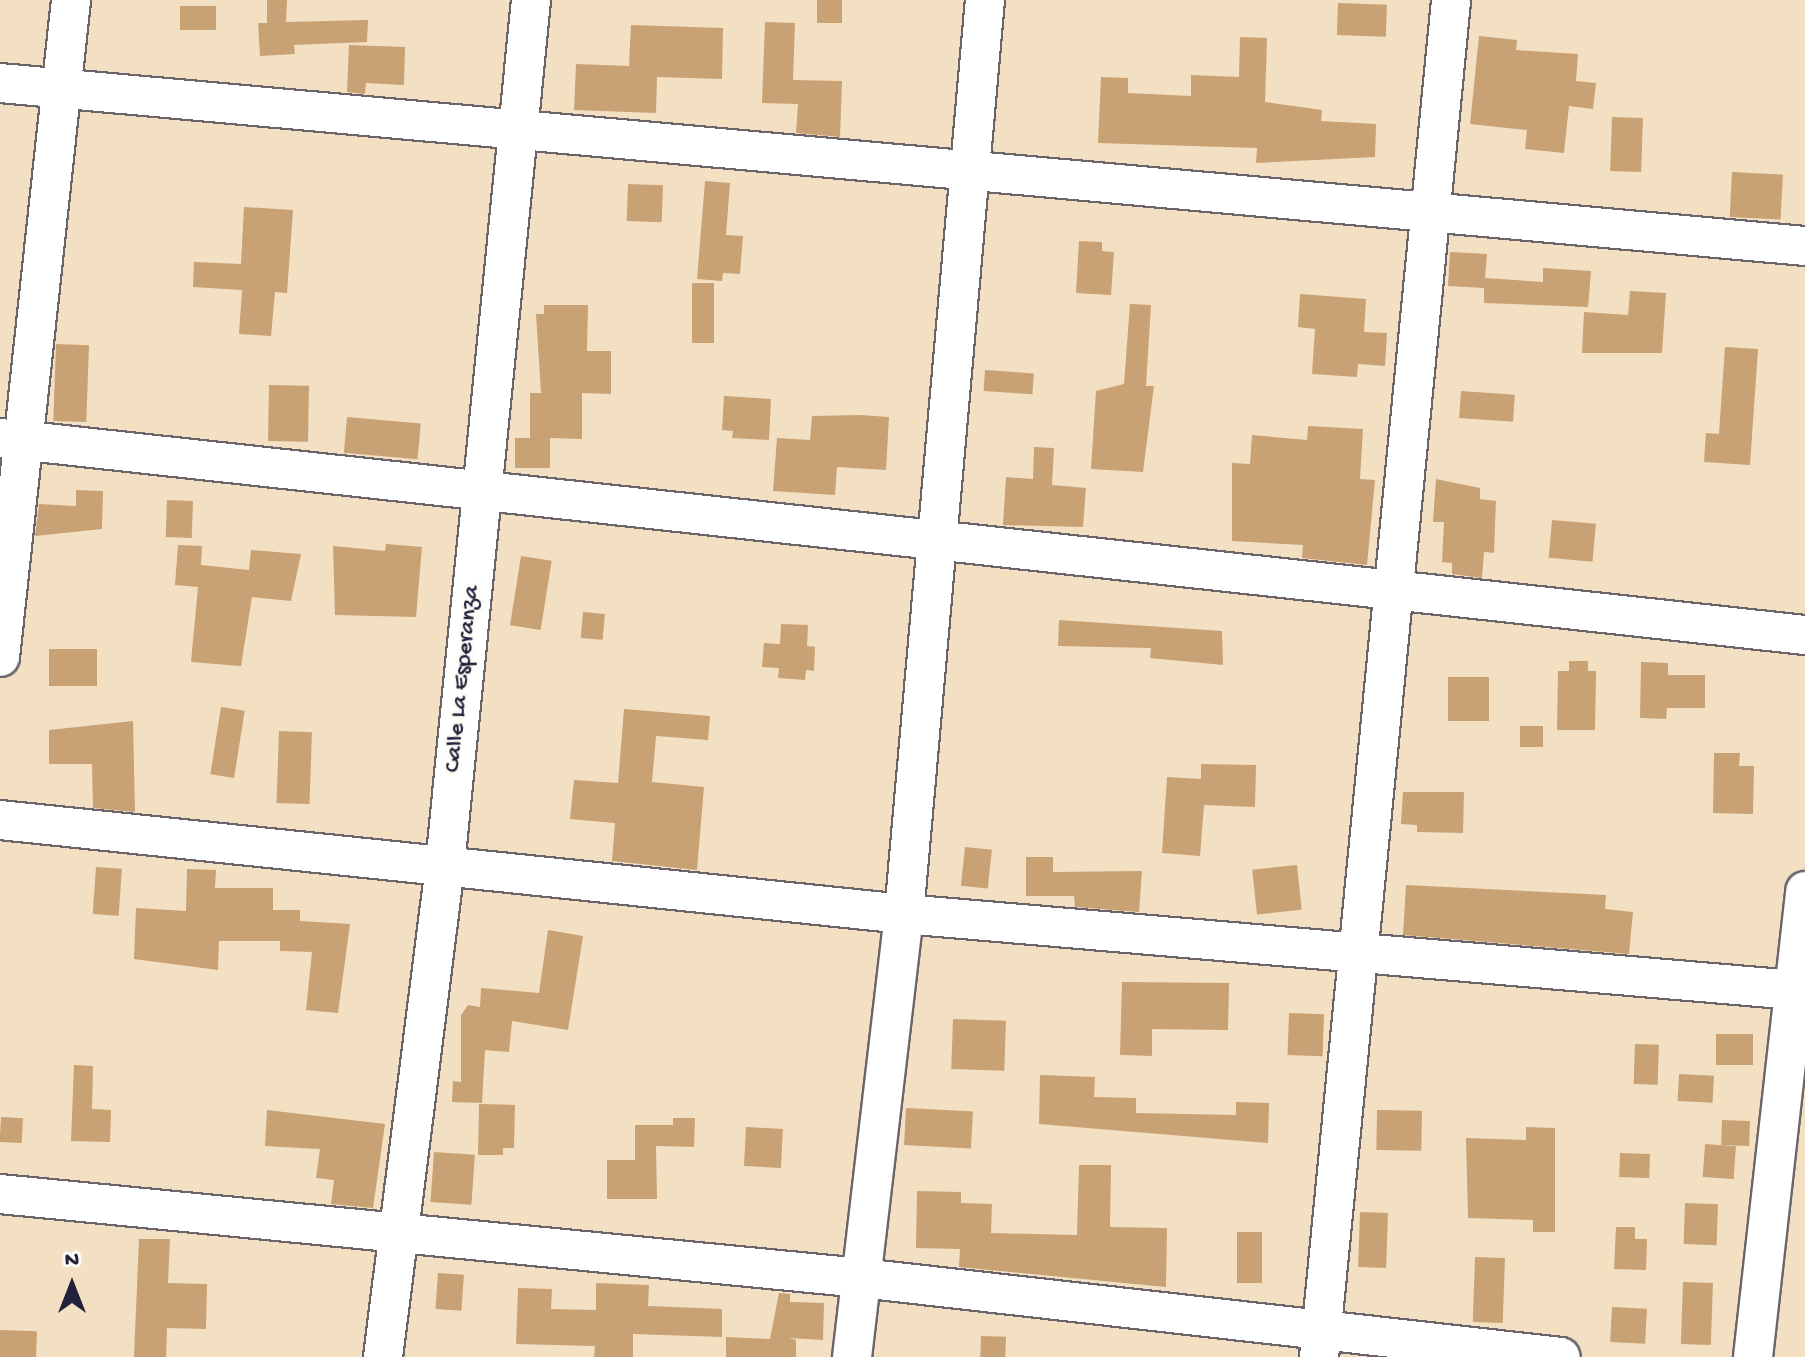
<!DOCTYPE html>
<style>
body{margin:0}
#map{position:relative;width:1805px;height:1357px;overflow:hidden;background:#f3e0c3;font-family:"Gochi Hand",sans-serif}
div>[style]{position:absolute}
.building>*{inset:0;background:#c8a174;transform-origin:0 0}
.roads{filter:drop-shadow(2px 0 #6b646b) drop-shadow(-2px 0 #6b646b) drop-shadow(0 2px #6b646b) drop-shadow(0 -2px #6b646b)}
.minor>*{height:38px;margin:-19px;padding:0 19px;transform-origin:19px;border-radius:19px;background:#fff}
span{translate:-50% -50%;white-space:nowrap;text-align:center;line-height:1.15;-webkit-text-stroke:7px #fdfcf7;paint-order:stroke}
.street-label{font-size:24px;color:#22223b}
.north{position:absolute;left:32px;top:1245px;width:80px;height:80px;-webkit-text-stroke:6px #fdfcf7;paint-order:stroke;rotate:0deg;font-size:22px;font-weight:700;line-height:32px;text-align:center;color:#22223b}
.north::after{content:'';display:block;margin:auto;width:28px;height:36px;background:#22223b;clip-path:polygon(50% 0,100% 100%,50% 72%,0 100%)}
</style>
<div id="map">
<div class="building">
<i style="clip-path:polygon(267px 0,287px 0,286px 22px,368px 20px,367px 42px,294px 45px,295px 54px,260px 56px,258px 23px,267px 23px)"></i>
<i style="left:817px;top:0;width:25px;height:23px"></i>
<i style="left:1338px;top:3px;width:49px;height:32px;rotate:2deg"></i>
<i style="left:180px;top:6px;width:36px;height:24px"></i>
<i style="clip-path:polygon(765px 22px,795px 23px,793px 80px,842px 81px,840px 137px,796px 133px,798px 104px,762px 103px)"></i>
<i style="clip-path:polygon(631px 25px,723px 28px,722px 79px,657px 77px,656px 113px,574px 110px,576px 64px,629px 66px)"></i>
<i style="clip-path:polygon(1479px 36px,1517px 40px,1516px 50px,1578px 54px,1576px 81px,1596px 83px,1593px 109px,1569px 106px,1564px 153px,1525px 149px,1527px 130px,1470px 124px)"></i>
<i style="clip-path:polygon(1240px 37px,1267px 38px,1265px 102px,1322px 110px,1321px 121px,1376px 124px,1375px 157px,1256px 163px,1257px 148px,1098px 143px,1101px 77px,1128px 78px,1128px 93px,1191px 96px,1191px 75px,1239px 77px)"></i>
<i style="clip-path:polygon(349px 45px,405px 47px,404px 85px,366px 83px,365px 94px,347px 92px)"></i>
<i style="left:1612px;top:117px;width:31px;height:54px;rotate:2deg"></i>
<i style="left:1732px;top:172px;width:51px;height:45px;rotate:3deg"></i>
<i style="clip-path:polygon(705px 181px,730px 183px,726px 235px,743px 236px,740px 274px,723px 273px,722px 281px,697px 279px)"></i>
<i style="left:628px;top:184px;width:35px;height:37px;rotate:2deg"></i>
<i style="clip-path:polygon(244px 207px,293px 210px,287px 293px,275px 292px,271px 336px,239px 334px,242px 290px,193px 287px,194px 262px,241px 264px)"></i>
<i style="clip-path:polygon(1079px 241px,1102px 242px,1102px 251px,1114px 252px,1111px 295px,1076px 293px)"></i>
<i style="clip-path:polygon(1450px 252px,1487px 254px,1485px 278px,1543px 282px,1543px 268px,1591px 271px,1588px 307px,1484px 303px,1484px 288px,1448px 286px)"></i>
<i style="left:692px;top:283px;width:22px;height:60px"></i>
<i style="clip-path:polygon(1630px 291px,1666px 293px,1662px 353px,1582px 353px,1584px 312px,1628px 315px)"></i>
<i style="clip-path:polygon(1300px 294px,1366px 299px,1364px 332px,1387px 333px,1385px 366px,1358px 364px,1357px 377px,1312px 374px,1315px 329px,1298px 327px)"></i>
<i style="clip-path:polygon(1130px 304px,1151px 305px,1146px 386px,1154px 386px,1143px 472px,1091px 469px,1096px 391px,1124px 384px)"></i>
<i style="clip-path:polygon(544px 305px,588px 305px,587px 351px,611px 351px,611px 394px,582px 393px,582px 439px,550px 438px,550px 468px,515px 468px,515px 438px,530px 438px,530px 393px,541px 393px,536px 314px,544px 314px)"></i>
<i style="left:56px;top:344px;width:33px;height:77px;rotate:2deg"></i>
<i style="clip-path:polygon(1725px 347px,1758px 349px,1750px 465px,1704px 462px,1706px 433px,1719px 434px)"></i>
<i style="left:985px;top:370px;width:49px;height:21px;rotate:4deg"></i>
<i style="left:269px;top:385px;width:40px;height:56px;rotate:1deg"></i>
<i style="left:1461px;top:391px;width:54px;height:27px;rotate:4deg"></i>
<i style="clip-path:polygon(724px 396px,771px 399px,769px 440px,732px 438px,733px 431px,722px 430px)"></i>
<i style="clip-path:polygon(860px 415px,889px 417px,886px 470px,837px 467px,835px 495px,773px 491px,777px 438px,810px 440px,812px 416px)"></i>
<i style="left:347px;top:417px;width:74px;height:36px;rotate:5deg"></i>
<i style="clip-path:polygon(1308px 426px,1363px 429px,1360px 479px,1375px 480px,1367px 565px,1302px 558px,1303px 545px,1232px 541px,1232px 463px,1250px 464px,1252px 435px,1307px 440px)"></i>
<i style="clip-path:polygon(1034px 447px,1054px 448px,1052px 485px,1086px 488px,1083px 527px,1003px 525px,1006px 477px,1033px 479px)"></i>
<i style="clip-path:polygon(1436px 479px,1480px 488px,1480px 499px,1496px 501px,1494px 553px,1484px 552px,1482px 578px,1452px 574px,1452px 563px,1442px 562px,1444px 522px,1433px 522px)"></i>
<i style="clip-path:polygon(76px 490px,103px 491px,102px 529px,35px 536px,39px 504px,76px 506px)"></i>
<i style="left:167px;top:500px;width:26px;height:37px;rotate:2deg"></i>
<i style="left:1552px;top:520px;width:44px;height:38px;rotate:5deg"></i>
<i style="clip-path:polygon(386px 544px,422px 547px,416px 617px,335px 615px,333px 546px,385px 551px)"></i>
<i style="clip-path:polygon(178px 545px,202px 546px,201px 565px,249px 570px,251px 550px,301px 554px,291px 601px,252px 597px,241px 666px,191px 662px,198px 587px,175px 585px)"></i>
<i style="left:521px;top:556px;width:31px;height:70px;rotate:9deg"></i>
<i style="left:583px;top:612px;width:22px;height:26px;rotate:5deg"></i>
<i style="clip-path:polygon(1059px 620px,1222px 631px,1223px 665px,1150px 658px,1151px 648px,1058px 646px)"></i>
<i style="clip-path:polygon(781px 624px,808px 625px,807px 646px,815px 647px,814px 671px,806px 670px,805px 680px,778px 678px,779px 668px,762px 667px,764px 643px,780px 644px)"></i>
<i style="left:49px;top:649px;width:48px;height:37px"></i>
<i style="clip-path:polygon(1569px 661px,1588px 661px,1588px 671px,1596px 671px,1595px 730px,1557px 730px,1558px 671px,1569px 671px)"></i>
<i style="clip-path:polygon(1641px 662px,1668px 663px,1668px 675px,1705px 675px,1705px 708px,1667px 708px,1666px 719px,1640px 718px)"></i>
<i style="left:1448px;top:677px;width:41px;height:44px"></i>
<i style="left:221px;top:707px;width:24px;height:68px;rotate:9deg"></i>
<i style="clip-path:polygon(624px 709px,710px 716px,708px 740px,656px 736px,652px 782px,704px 787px,697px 870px,612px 861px,615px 823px,570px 819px,574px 780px,618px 783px)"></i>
<i style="clip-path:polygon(133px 721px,135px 812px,93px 808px,92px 764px,49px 764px,49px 730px)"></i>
<i style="left:1520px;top:726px;width:23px;height:21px"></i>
<i style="left:279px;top:731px;width:33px;height:72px;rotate:2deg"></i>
<i style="clip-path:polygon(1714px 753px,1740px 753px,1739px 766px,1754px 766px,1753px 814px,1713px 813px)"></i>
<i style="clip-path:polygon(1201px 764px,1256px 765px,1255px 807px,1204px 805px,1200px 856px,1162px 853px,1167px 777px,1201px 779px)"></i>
<i style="clip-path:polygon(1403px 792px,1464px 792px,1463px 833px,1417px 832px,1417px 825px,1401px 824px)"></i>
<i style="left:965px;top:847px;width:27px;height:39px;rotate:6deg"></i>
<i style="clip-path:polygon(1026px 857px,1053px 857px,1053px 872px,1142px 871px,1139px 912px,1075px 907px,1074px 896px,1026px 896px)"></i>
<i style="left:1297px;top:865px;width:45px;height:45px;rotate:84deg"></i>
<i style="left:96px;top:867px;width:26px;height:47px;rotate:4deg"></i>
<i style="clip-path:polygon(187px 869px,216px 870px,215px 888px,273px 888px,273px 910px,300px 910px,300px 921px,350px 924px,338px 1013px,306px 1010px,312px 952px,280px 951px,280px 941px,219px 941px,218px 970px,134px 959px,136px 908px,186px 911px)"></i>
<i style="clip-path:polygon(1406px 885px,1606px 895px,1605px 909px,1633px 912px,1629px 954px,1403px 935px)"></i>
<i style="clip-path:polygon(548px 930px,583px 936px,568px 1030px,512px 1021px,509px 1052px,485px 1050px,482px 1103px,452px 1102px,453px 1081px,461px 1082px,461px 1015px,468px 1005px,480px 1007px,481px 988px,539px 993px)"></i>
<i style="clip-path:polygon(1122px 982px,1229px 983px,1228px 1030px,1152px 1029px,1152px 1056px,1120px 1055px)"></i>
<i style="left:1289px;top:1013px;width:35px;height:42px;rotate:2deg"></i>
<i style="left:953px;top:1019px;width:53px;height:50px;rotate:2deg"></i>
<i style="left:1716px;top:1034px;width:37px;height:31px"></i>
<i style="left:1635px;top:1044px;width:24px;height:40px;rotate:2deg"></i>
<i style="clip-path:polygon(74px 1065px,93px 1066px,92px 1109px,111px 1110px,110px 1142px,71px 1141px)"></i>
<i style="left:1679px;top:1074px;width:35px;height:27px;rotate:3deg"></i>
<i style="clip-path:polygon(1040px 1075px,1095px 1077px,1094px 1097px,1136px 1098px,1136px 1113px,1236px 1115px,1236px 1102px,1269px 1103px,1268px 1143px,1039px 1124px)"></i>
<i style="clip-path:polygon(479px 1104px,515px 1105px,514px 1148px,503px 1148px,503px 1155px,478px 1155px)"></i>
<i style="left:906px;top:1108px;width:67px;height:37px;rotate:3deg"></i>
<i style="clip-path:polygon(267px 1110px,385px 1124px,373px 1208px,331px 1204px,334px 1180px,316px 1178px,320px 1149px,265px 1146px)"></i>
<i style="left:1377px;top:1110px;width:45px;height:40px;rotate:1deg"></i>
<i style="left:1px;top:1117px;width:22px;height:25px;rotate:3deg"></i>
<i style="clip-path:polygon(673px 1118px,695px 1118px,694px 1147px,656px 1146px,657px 1199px,607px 1199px,607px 1160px,635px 1160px,635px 1125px,673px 1125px)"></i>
<i style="left:1722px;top:1120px;width:28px;height:25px;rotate:2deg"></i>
<i style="left:746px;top:1127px;width:37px;height:39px;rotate:3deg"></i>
<i style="clip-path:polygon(1526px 1127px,1555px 1128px,1555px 1232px,1533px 1232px,1533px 1220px,1468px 1218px,1466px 1138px,1526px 1140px)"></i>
<i style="left:1705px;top:1144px;width:31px;height:33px;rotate:4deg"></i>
<i style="left:434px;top:1152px;width:41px;height:50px;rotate:4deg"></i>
<i style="left:1620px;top:1153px;width:30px;height:24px;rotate:2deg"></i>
<i style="clip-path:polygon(1079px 1165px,1111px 1165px,1110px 1227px,1167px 1228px,1166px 1287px,959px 1267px,960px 1249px,916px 1248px,917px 1191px,961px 1192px,961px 1203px,992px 1204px,991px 1233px,1077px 1235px)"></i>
<i style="left:1685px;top:1203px;width:33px;height:41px;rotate:2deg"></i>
<i style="left:1360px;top:1212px;width:28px;height:55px;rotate:2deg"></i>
<i style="clip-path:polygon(1616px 1227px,1635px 1227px,1635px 1239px,1647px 1239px,1646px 1270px,1614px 1269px)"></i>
<i style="left:1237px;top:1232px;width:25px;height:51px"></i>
<i style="clip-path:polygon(139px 1239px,170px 1239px,168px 1283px,207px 1284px,206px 1329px,167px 1328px,166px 1357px,134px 1357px)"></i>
<i style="left:1475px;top:1257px;width:30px;height:65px;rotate:2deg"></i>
<i style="left:438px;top:1273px;width:26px;height:36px;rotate:4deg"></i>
<i style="left:1683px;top:1282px;width:30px;height:62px;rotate:2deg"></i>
<i style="clip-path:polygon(596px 1283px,649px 1285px,648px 1306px,722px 1309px,722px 1337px,633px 1334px,633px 1357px,594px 1357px,595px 1346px,516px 1344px,518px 1288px,552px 1289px,551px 1309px,596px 1310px)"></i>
<i style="clip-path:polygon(779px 1293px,790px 1294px,790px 1302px,824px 1303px,823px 1340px,789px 1338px,796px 1340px,796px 1357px,726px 1357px,726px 1337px,770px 1339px)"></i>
<i style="left:1612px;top:1307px;width:35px;height:35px;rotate:3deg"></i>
<i style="left:0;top:1330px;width:37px;height:27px;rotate:2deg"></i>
<i style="left:981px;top:1336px;width:25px;height:21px;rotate:2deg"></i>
</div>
<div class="roads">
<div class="minor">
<i style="left:0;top:83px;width:1812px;rotate:5.16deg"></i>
<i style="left:0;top:438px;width:1816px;rotate:6.23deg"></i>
<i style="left:0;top:657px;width:661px;rotate:-83.83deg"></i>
<i style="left:0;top:820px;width:909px;rotate:5.94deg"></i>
<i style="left:904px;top:914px;width:904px;rotate:4.88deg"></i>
<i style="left:0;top:1194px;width:865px;rotate:5.57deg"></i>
<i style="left:861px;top:1278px;width:704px;rotate:6.44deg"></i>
<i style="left:383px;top:1357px;width:496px;rotate:-82.8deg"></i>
<i style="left:445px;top:865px;width:869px;rotate:-84.32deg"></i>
<i style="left:852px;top:1357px;width:446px;rotate:-83.3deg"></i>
<i style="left:904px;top:914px;width:918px;rotate:-84.94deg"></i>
<i style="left:1319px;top:1357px;width:1363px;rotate:-84.44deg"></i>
<i style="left:1753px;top:1357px;width:469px;rotate:-83.6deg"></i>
</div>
</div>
<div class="street-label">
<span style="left:463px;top:679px;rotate:-84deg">Calle La Esperanza</span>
</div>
<div class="north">N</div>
</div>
